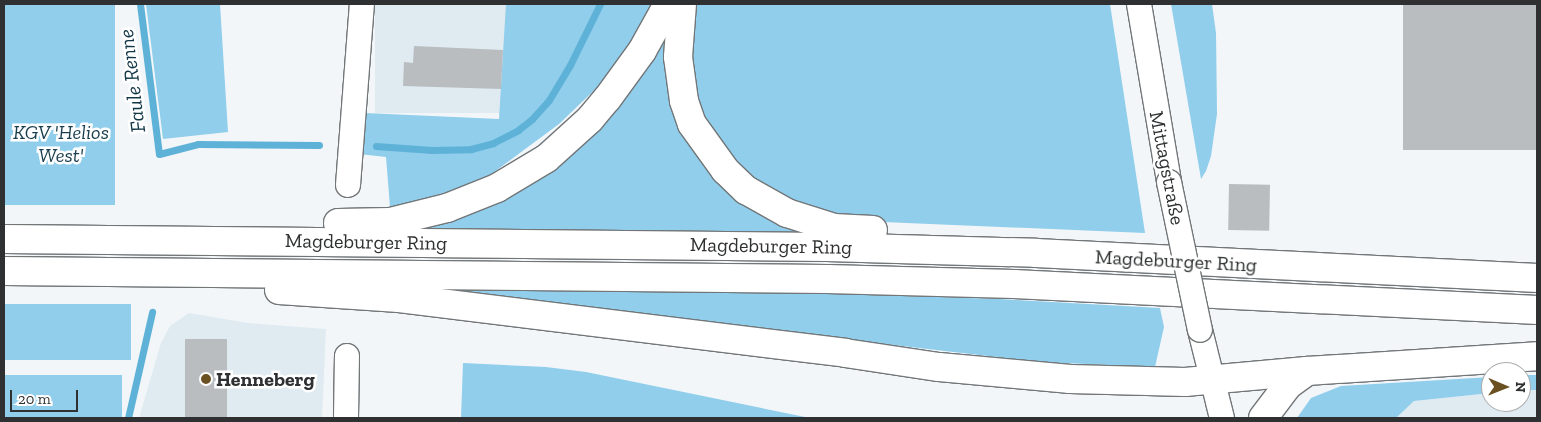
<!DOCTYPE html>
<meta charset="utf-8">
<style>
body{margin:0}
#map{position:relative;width:1541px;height:422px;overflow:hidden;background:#f2f6f9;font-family:"Zilla Slab",serif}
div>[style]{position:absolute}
.built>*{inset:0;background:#dfebf1;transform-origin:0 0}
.green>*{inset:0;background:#90ceec;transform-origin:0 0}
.stream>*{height:7px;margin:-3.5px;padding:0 3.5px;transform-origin:3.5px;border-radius:3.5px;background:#5fb2d7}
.building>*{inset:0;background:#b9bdc0;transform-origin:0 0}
.roads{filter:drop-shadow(1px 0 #727678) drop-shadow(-1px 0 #727678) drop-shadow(0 1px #727678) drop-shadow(0 -1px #727678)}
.minor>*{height:24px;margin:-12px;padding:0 12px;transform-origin:12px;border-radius:12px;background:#fff}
.highway>*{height:28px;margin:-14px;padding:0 14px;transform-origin:14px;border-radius:14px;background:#fff}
.bridges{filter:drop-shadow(1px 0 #727678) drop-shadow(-1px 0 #727678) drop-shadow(0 1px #727678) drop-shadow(0 -1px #727678)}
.minor-bridge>*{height:24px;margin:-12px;padding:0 12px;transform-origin:12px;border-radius:12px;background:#fff}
.dots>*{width:14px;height:14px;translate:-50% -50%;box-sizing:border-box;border:2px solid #fff;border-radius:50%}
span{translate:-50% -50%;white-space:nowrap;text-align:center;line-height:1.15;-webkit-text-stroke:5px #fff;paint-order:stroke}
.park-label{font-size:20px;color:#193e4e;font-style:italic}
.street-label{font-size:20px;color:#2e3031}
.poi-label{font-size:20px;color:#2e3031;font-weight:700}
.left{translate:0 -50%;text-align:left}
.water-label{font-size:21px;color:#123747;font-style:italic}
.frame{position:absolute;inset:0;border:5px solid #2e3031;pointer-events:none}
.north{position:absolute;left:1481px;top:362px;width:50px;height:50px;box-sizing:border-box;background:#fff;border:1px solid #abacad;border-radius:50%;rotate:91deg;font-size:14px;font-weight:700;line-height:20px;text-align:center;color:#2e3031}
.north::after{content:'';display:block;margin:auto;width:18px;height:22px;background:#6b5122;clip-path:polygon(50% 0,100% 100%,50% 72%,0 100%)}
.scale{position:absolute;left:10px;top:390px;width:68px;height:22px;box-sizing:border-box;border:2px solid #2e3031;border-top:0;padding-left:6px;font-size:15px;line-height:18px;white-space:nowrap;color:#2e3031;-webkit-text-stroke:4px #fff;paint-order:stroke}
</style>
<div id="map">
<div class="built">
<i style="left:375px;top:4px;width:131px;height:109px"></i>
<i style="clip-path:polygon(189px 313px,248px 323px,326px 329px,322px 418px,139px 418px,161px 343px,170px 326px)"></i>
<i style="clip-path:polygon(1537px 388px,1537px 418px,1396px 418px,1414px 401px,1491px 393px,1491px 402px,1521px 402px,1521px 390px)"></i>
</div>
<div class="green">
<i style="left:4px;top:4px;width:111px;height:201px"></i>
<i style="clip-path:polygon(146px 4px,220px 4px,228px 132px,163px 139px)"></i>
<i style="clip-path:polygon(506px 4px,654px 4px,641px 28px,607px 78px,559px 124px,482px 181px,405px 205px,390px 207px,386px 157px,359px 154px,365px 113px,499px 119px)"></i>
<i style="clip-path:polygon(694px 4px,1110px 4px,1145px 233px,883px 222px,844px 218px,775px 195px,737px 167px,706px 124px,690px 77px)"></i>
<i style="clip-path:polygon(1171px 4px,1212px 4px,1216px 33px,1217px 114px,1211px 156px,1206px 171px,1201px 179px)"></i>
<i style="clip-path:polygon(669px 20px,678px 114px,817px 233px,408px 229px,493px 200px)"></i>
<i style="clip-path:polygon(403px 288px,726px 290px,999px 299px,1160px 308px,1164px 327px,1155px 367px,1040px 362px)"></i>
<i style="left:4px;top:304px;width:127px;height:56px"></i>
<i style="clip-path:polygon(463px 363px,546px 367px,586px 372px,810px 418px,461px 418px)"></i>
<i style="left:4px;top:375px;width:118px;height:43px"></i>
<i style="left:1521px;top:375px;width:16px;height:15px"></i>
<i style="clip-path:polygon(1491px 377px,1491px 393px,1414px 401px,1396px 418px,1297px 418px,1311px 398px,1341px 386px)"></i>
</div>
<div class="stream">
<i style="left:140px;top:4px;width:151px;rotate:82.8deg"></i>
<i style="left:159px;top:154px;width:40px;rotate:-14.4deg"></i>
<i style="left:198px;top:144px;width:121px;rotate:0.5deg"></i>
<i style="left:376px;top:146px;width:56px;rotate:4.1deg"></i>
<i style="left:432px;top:150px;width:39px;rotate:-1deg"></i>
<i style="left:471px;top:149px;width:23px;rotate:-15deg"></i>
<i style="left:493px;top:143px;width:28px;rotate:-27deg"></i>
<i style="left:518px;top:130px;width:18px;rotate:-38deg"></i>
<i style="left:532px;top:119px;width:25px;rotate:-48deg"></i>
<i style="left:549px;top:100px;width:41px;rotate:-59deg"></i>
<i style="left:570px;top:65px;width:68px;rotate:-63.8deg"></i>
<i style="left:128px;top:418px;width:109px;rotate:-77.2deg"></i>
</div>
<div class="building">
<i style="left:1403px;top:4px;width:134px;height:146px"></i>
<i style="clip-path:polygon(414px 46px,503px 50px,501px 89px,403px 86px,404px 62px,413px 63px)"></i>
<i style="left:1229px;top:184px;width:41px;height:46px;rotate:1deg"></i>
<i style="left:185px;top:339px;width:42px;height:79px"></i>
</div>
<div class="roads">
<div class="minor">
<i style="left:1139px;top:4px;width:181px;rotate:80.4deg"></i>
<i style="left:348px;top:185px;width:182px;rotate:-85.6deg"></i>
<i style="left:1200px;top:330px;width:91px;rotate:76deg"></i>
<i style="left:346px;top:418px;width:62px;rotate:-89.1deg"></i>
</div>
<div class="highway">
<i style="left:682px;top:4px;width:53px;rotate:94.3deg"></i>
<i style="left:678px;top:57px;width:44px;rotate:82.2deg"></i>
<i style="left:684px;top:101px;width:24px;rotate:71deg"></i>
<i style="left:692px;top:124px;width:57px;rotate:54.3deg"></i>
<i style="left:725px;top:170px;width:29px;rotate:44deg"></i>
<i style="left:746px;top:190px;width:47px;rotate:29.3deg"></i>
<i style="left:787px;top:213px;width:49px;rotate:17.7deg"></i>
<i style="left:834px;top:228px;width:39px;rotate:3deg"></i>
<i style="left:338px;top:223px;width:52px;rotate:-1.1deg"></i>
<i style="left:390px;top:222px;width:59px;rotate:-13.8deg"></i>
<i style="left:447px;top:208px;width:54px;rotate:-21.8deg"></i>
<i style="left:497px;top:188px;width:58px;rotate:-31deg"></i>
<i style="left:547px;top:158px;width:58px;rotate:-42.2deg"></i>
<i style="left:590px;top:119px;width:26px;rotate:-50deg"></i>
<i style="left:607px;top:99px;width:59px;rotate:-53.9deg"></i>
<i style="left:642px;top:51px;width:54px;rotate:-61deg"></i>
<i style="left:4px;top:239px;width:823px;rotate:0.56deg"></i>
<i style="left:827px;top:247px;width:209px;rotate:1.6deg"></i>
<i style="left:1036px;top:253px;width:502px;rotate:2.86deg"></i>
<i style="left:4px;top:271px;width:823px;rotate:0.56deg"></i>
<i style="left:827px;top:279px;width:187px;rotate:1.5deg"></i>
<i style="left:1014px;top:284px;width:524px;rotate:2.85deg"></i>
<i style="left:279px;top:290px;width:120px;rotate:3.8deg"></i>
<i style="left:399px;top:298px;width:449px;rotate:7deg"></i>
<i style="left:845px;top:353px;width:95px;rotate:8.5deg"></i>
<i style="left:939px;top:367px;width:132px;rotate:5.2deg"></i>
<i style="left:1070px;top:379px;width:115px;rotate:1.5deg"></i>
<i style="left:1185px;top:382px;width:122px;rotate:-5.2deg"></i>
<i style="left:1307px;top:371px;width:230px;rotate:-3.7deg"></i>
<i style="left:1263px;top:418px;width:41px;rotate:-52.9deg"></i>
<i style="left:1288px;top:385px;width:24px;rotate:-36deg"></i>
</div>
</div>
<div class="bridges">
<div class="minor-bridge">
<i style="left:1169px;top:182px;width:151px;rotate:78.2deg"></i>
</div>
</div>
<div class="dots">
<i style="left:206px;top:379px;background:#6b5122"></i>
</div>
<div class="park-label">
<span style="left:61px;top:144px">KGV 'Helios<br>West'</span>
</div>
<div class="street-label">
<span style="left:1167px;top:168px;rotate:79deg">Mittagstraße</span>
<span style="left:366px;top:242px;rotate:1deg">Magdeburger Ring</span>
<span style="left:771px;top:246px;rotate:1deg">Magdeburger Ring</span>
<span style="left:1176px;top:261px;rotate:3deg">Magdeburger Ring</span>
</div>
<div class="poi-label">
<span class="left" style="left:216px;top:379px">Henneberg</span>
</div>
<div class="water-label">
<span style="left:132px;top:81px;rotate:-97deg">Faule Renne</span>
</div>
<div class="frame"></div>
<div class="north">N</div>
<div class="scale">20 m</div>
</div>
